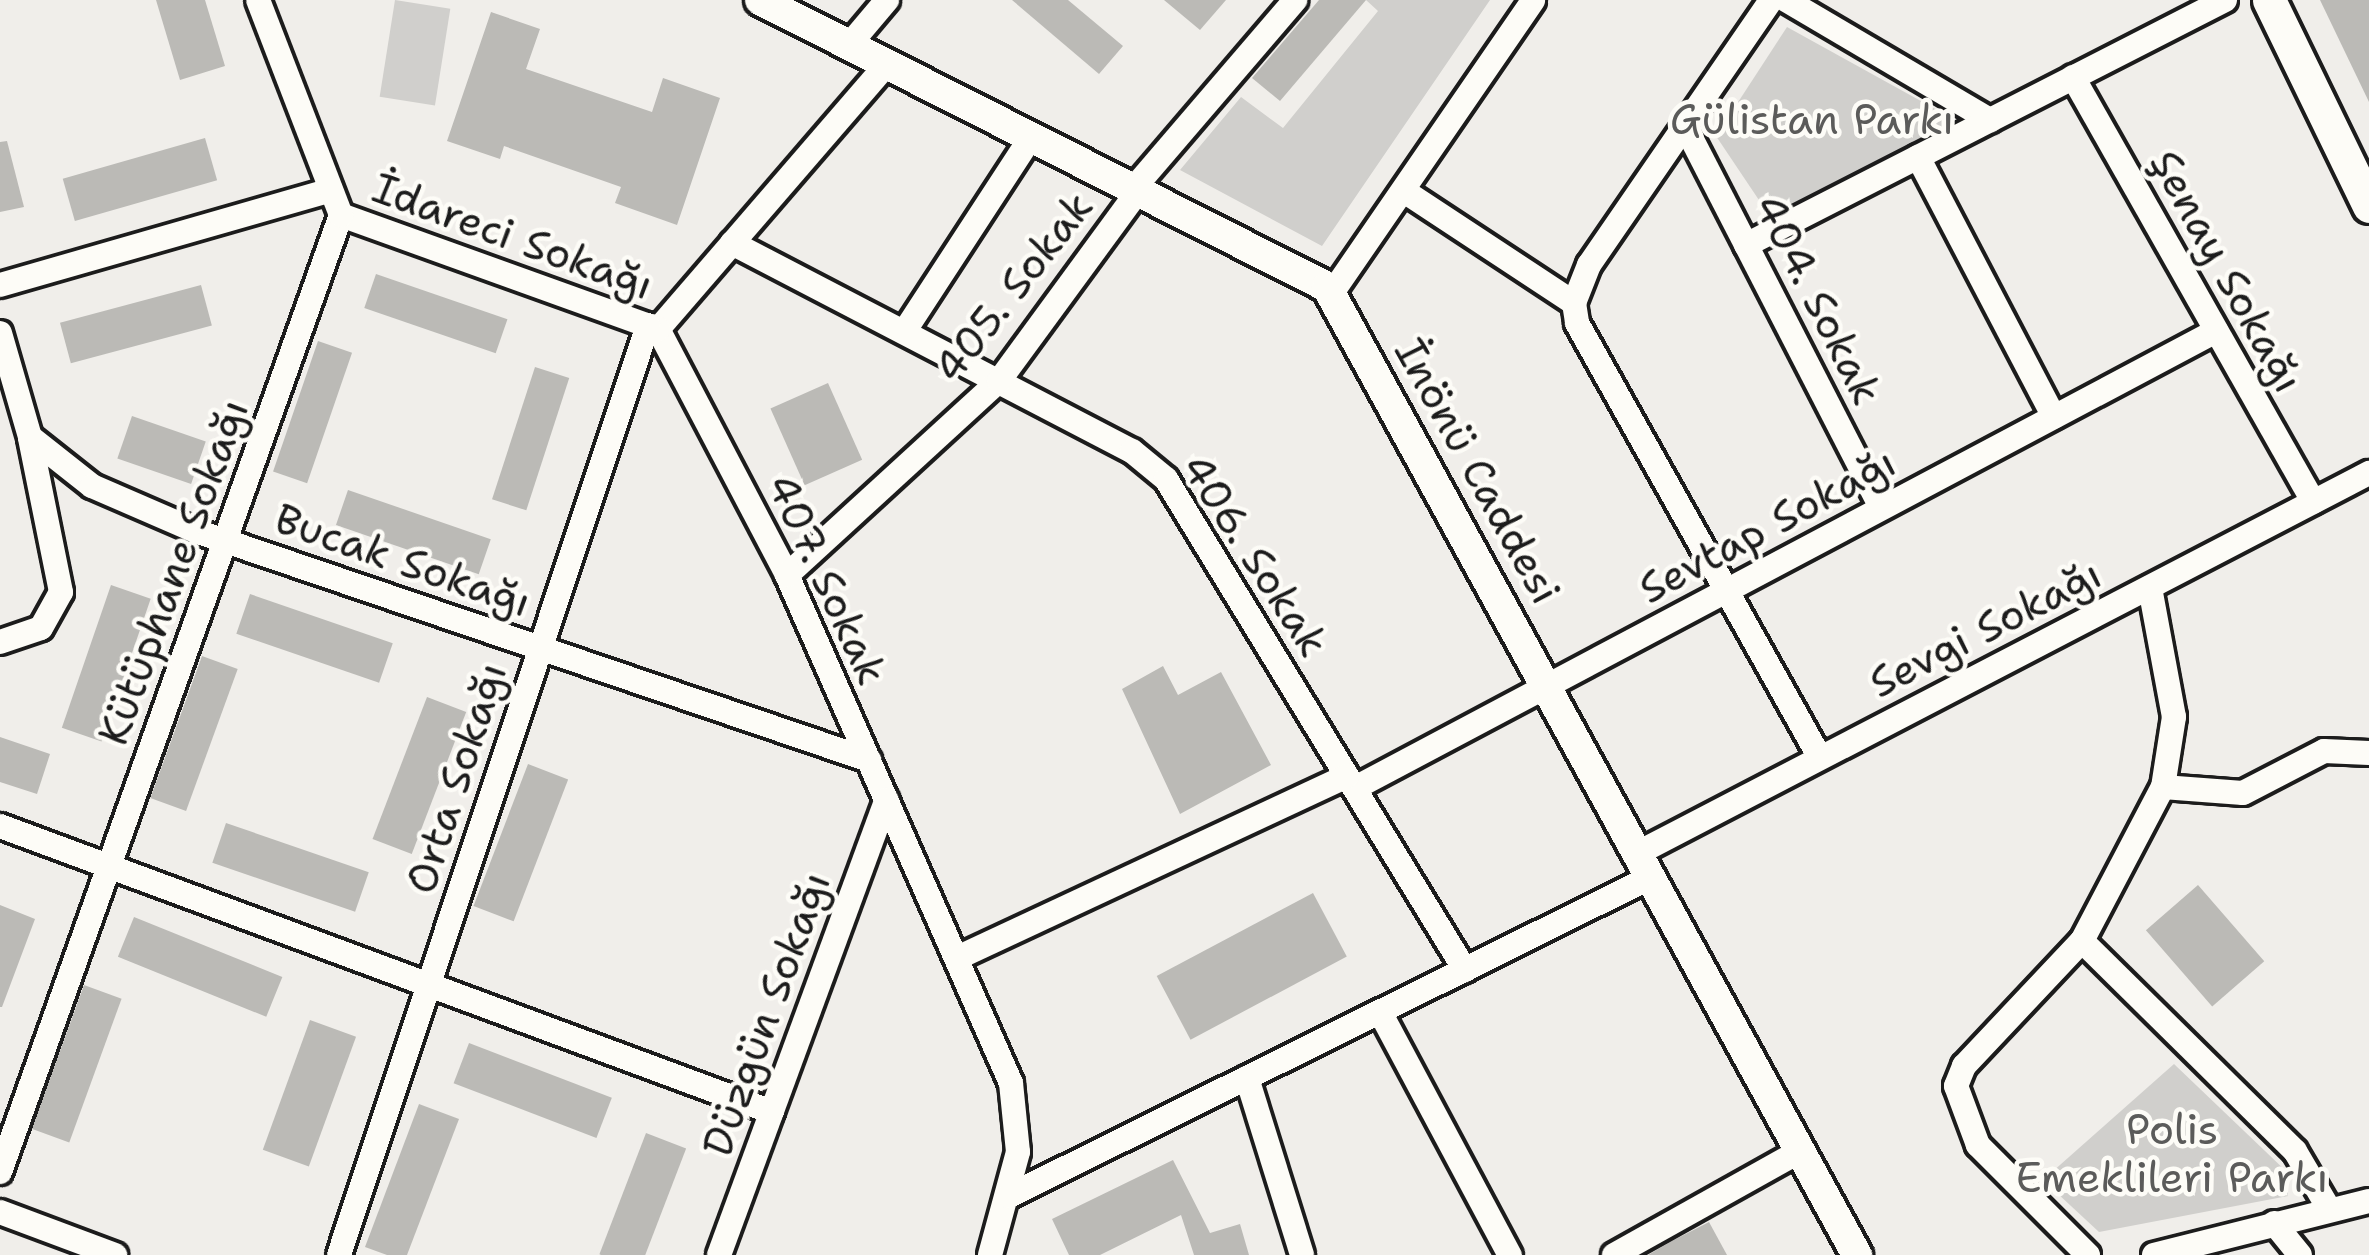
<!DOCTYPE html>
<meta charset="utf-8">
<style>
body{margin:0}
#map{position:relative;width:2369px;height:1255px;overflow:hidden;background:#f0eeea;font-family:"Shantell Sans",sans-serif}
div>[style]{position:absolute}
.green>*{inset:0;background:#d0cfcc;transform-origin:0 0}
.building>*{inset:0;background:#bbbab6;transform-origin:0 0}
.roads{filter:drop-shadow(3px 0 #1c1c1c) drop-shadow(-3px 0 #1c1c1c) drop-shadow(0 3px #1c1c1c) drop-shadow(0 -3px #1c1c1c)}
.minor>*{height:24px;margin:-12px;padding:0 12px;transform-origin:12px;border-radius:12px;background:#fdfcf7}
.tertiary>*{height:30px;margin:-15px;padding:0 15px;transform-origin:15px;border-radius:15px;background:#fdfcf7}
.secondary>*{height:33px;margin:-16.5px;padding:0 16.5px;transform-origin:16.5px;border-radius:16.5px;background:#fdfcf7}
span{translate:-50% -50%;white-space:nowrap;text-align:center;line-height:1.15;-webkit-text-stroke:9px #fdfcf7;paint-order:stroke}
.park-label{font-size:42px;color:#5b5b5a}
.street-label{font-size:42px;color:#1c1c1c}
</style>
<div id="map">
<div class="green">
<i style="left:395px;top:0;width:56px;height:98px;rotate:9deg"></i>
<i style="clip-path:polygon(1366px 0,1490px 0,1322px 246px,1180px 170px,1241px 97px,1283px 128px,1378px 11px)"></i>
<i style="clip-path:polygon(1787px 27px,1948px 116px,1943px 132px,1773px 221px,1716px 136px)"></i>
<i style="clip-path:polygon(2174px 1064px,2288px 1173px,2288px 1196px,2099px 1232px,2043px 1180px)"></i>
</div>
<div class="building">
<i style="clip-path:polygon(156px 0,205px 0,225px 66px,180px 80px)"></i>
<i style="clip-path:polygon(1012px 0,1068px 0,1123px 46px,1099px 74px)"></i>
<i style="clip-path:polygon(1164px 0,1226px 0,1200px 30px)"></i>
<i style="clip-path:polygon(1319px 0,1366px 0,1280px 101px,1252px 78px)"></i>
<i style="clip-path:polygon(2320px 0,2369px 0,2369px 102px)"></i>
<i style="clip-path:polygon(491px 12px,540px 29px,526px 69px,652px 112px,663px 78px,720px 98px,677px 225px,615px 203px,621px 187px,504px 146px,500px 159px,447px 141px)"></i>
<i style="left:205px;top:138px;width:44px;height:148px;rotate:74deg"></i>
<i style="clip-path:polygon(7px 141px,24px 207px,0 212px,0 142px)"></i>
<i style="left:376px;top:274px;width:139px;height:36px;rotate:19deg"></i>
<i style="left:201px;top:285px;width:42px;height:146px;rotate:75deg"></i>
<i style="left:318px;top:341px;width:36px;height:138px;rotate:19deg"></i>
<i style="left:535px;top:367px;width:36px;height:139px;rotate:18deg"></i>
<i style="left:828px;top:383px;width:84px;height:63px;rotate:66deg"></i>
<i style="left:132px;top:416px;width:78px;height:45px;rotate:19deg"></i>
<i style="left:348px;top:490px;width:151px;height:37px;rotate:19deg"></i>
<i style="left:111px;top:585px;width:42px;height:151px;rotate:19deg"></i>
<i style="left:250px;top:594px;width:151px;height:42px;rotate:19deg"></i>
<i style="left:202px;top:656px;width:38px;height:151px;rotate:20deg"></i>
<i style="clip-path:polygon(1163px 666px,1178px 695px,1221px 672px,1271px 765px,1180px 814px,1122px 689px)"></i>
<i style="left:427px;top:697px;width:42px;height:152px;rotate:21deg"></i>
<i style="clip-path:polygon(0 737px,50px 754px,37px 794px,0 782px)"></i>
<i style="left:528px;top:764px;width:43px;height:152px;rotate:21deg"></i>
<i style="left:226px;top:823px;width:151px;height:42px;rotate:19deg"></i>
<i style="left:2198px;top:885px;width:101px;height:69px;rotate:49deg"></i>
<i style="left:1313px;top:893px;width:72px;height:177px;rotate:62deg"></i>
<i style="clip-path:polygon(0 905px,35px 919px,2px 1007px,0 1007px)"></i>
<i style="left:134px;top:917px;width:160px;height:43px;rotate:22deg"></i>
<i style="left:84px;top:985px;width:40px;height:153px;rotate:20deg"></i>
<i style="left:310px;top:1020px;width:49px;height:138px;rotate:20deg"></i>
<i style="left:469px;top:1043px;width:153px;height:43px;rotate:21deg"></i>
<i style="clip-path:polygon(419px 1104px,459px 1119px,407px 1255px,387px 1255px,365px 1247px)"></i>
<i style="left:646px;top:1133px;width:43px;height:130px;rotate:21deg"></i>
<i style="clip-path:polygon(1173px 1160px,1210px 1233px,1240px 1224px,1249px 1255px,1194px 1255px,1181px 1215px,1100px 1255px,1069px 1255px,1052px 1219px)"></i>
<i style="clip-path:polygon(1709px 1222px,1727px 1255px,1648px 1255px,1672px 1241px)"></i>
</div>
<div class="roads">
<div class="minor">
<i style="left:1786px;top:0;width:237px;rotate:30.5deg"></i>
<i style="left:849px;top:45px;width:59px;rotate:-49.8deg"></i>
<i style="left:887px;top:64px;width:350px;rotate:130.8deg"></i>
<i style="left:658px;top:329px;width:278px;rotate:62.3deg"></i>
<i style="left:787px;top:575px;width:555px;rotate:66.21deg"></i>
<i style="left:1011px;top:1083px;width:69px;rotate:84.2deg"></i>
<i style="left:1018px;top:1152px;width:107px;rotate:105.2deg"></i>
<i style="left:2073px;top:77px;width:488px;rotate:60.5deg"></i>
<i style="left:1685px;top:126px;width:429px;rotate:62.8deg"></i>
<i style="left:1918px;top:157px;width:293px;rotate:62.4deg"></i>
<i style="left:1134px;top:188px;width:248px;rotate:-49.4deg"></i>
<i style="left:1404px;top:191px;width:204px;rotate:33.4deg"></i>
<i style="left:1574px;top:303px;width:20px;rotate:81deg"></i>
<i style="left:1577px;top:323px;width:498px;rotate:60.8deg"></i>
<i style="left:341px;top:215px;width:337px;rotate:19.8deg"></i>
<i style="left:732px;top:243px;width:451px;rotate:27.5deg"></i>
<i style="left:1132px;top:451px;width:44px;rotate:39.5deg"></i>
<i style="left:1166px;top:479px;width:575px;rotate:58.66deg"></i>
<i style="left:1746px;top:245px;width:538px;rotate:-27.09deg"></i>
<i style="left:0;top:285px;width:344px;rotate:-16deg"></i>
<i style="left:1332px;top:293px;width:355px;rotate:-55.5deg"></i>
<i style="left:1574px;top:303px;width:41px;rotate:-68.5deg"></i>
<i style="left:1589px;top:265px;width:321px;rotate:-55.5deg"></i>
<i style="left:904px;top:332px;width:233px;rotate:-56.9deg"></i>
<i style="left:0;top:333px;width:108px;rotate:73.9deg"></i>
<i style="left:30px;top:437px;width:79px;rotate:38.3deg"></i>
<i style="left:92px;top:486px;width:113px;rotate:23.4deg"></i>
<i style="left:196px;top:531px;width:711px;rotate:18.79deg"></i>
<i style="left:787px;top:575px;width:287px;rotate:-42.5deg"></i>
<i style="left:999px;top:381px;width:237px;rotate:-53.8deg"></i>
<i style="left:0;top:642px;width:43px;rotate:-18.9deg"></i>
<i style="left:41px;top:628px;width:41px;rotate:-60.9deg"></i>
<i style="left:61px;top:592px;width:157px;rotate:-101.4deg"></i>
<i style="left:2163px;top:787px;width:80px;rotate:4.3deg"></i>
<i style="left:2243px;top:793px;width:91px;rotate:-27.4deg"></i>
<i style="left:2324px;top:751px;width:45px;rotate:2.5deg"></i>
<i style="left:1355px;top:788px;width:975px;rotate:-27.96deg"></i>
<i style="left:0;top:826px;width:823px;rotate:20.33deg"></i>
<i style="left:1638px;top:853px;width:824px;rotate:-27.47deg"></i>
<i style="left:2082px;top:941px;width:299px;rotate:44.6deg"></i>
<i style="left:2295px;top:1151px;width:67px;rotate:59.6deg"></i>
<i style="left:957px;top:958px;width:430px;rotate:-25deg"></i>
<i style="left:1380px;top:1012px;width:276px;rotate:61.9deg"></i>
<i style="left:1247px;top:1078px;width:185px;rotate:72.7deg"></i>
<i style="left:0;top:1172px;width:1016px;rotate:-70.39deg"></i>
<i style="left:341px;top:215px;width:230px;rotate:-111.1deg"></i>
<i style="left:1009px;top:1196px;width:717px;rotate:-26.42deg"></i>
<i style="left:0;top:1212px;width:123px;rotate:20.5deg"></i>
<i style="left:2274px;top:1223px;width:41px;rotate:50.9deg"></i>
<i style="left:339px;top:1255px;width:980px;rotate:-71.62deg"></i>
<i style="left:719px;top:1255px;width:485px;rotate:-69.8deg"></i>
<i style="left:1614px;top:1255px;width:213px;rotate:-29.2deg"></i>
<i style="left:2088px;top:1255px;width:156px;rotate:-135deg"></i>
<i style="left:1978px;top:1145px;width:63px;rotate:-110.4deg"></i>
<i style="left:1956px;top:1086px;width:22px;rotate:-68deg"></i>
<i style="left:1964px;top:1066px;width:172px;rotate:-46.7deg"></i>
<i style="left:2082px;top:941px;width:174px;rotate:-62.3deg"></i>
<i style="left:2163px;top:787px;width:71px;rotate:-81.1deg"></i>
<i style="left:2174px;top:717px;width:132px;rotate:-100.5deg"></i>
<i style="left:2154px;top:1255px;width:222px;rotate:-14.1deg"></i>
</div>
<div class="tertiary">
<i style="left:760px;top:0;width:635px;rotate:26.85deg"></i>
<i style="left:1327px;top:287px;width:1104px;rotate:61.3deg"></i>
</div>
<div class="secondary">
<i style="left:2269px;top:0;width:229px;rotate:64.1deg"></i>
</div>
</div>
<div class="park-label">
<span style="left:1812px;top:119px">Gülistan Parkı</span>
<span style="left:2172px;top:1153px">Polis<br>Emeklileri Parkı</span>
</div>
<div class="street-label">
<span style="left:513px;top:236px;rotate:20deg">İdareci Sokağı</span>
<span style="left:2227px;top:271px;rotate:61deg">Şenay Sokağı</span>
<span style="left:1013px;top:287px;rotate:-52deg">405. Sokak</span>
<span style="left:1818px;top:299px;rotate:63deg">404. Sokak</span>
<span style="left:1478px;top:471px;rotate:61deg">İnönü Caddesi</span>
<span style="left:1767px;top:525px;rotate:-28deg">Sevtap Sokağı</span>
<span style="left:1255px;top:555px;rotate:57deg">406. Sokak</span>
<span style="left:403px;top:560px;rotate:19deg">Bucak Sokağı</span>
<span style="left:173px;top:572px;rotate:-70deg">Kütüphane Sokağı</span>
<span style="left:827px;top:579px;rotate:65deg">407. Sokak</span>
<span style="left:1985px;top:628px;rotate:-27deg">Sevgi Sokağı</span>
<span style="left:456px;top:778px;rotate:-72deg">Orta Sokağı</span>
<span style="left:766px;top:1014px;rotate:-70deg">Düzgün Sokağı</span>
</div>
</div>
